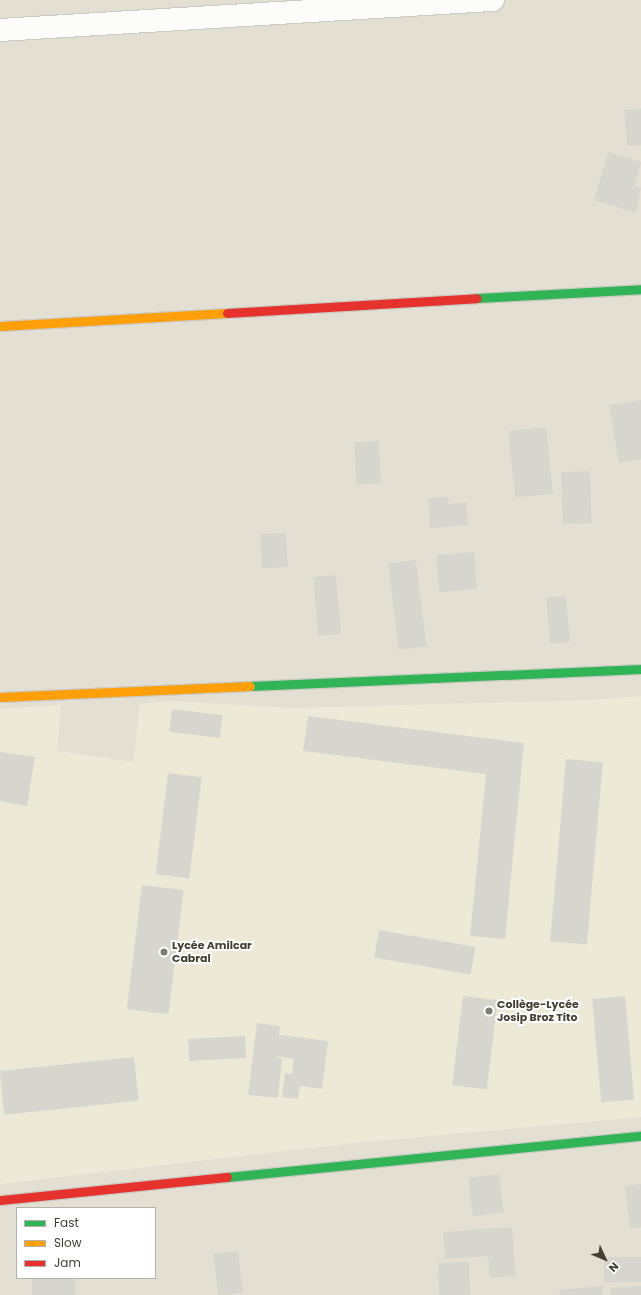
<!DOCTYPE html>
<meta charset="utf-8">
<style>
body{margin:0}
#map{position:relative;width:641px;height:1295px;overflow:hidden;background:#eeede6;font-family:Poppins,sans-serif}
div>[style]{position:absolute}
.residential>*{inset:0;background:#e3e0d3}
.education>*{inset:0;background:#ecead7}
.building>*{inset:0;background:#d7d6ce;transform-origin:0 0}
.roads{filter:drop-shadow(1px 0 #cccbc4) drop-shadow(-1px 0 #cccbc4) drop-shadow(0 1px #cccbc4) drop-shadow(0 -1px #cccbc4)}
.street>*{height:22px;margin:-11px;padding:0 11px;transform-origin:11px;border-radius:11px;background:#fcfcfb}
.fast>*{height:9px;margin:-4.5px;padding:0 4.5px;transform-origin:4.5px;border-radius:4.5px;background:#30b455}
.slow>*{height:9px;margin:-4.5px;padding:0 4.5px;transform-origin:4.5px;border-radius:4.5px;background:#ff9f0a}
.jam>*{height:9px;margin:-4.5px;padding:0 4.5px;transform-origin:4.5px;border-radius:4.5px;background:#e5322d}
.dots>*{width:11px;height:11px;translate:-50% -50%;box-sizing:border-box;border:2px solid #fff;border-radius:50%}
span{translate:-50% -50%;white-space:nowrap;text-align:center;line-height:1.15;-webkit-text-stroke:4px #fff;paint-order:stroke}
.poi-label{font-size:11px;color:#433f33;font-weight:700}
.left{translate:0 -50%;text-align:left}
.legend{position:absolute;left:16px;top:1207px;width:140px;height:72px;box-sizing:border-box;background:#fff;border:1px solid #b4b2ad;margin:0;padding:5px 7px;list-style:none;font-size:12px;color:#433f33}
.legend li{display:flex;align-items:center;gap:8px;height:20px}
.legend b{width:20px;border:1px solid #b4b2ad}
.north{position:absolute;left:585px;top:1239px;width:40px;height:40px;-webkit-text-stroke:3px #fff;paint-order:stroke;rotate:134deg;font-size:11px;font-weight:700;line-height:16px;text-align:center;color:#433f33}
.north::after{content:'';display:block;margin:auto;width:14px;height:18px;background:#433f33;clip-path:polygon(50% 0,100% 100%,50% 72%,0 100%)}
</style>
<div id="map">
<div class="residential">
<i style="clip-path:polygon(evenodd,0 0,641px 0,641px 1295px,0 1295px,0 0,17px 1208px,155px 1208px,155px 1278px,17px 1278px,17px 1208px)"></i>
</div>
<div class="education">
<i style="clip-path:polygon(641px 696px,641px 1117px,354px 1143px,0 1184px,0 709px,61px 705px,57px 751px,133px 762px,140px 704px,171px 701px,293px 708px,593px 700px)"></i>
</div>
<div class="building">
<i style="clip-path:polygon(641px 109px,641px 145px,627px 146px,624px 110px)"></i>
<i style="clip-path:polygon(608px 152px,641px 162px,635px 186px,641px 188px,636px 213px,594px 200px)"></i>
<i style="clip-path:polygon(641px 400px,641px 459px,619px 463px,609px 405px)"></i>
<i style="left:546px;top:427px;width:67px;height:38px;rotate:84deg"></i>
<i style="left:379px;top:441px;width:42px;height:25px;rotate:87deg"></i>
<i style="left:590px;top:471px;width:52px;height:29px;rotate:88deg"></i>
<i style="clip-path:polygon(448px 497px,448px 504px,466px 502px,468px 525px,430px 528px,428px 498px)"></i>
<i style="left:286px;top:533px;width:34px;height:26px;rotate:87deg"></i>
<i style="left:474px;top:552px;width:37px;height:38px;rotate:85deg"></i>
<i style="left:416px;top:560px;width:87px;height:28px;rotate:83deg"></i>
<i style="left:336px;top:575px;width:59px;height:23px;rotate:85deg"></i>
<i style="left:566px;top:596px;width:46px;height:20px;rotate:85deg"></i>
<i style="left:172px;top:709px;width:51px;height:23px;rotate:7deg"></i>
<i style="clip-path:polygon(308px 716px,524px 743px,505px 939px,470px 936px,486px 774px,303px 751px)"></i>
<i style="clip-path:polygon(0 752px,35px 757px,27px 806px,0 801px)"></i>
<i style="left:566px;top:759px;width:37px;height:183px;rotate:5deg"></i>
<i style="left:168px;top:773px;width:34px;height:102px;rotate:7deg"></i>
<i style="left:142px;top:885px;width:42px;height:125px;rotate:7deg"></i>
<i style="left:379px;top:930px;width:98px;height:28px;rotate:10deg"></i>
<i style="left:463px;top:996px;width:35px;height:90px;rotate:7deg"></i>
<i style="left:625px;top:996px;width:104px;height:33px;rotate:85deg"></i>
<i style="clip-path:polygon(257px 1023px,280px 1026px,279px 1035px,328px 1041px,322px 1089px,300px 1086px,298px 1099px,282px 1097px,285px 1073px,292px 1074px,294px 1059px,276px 1056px,282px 1059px,278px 1098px,248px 1095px)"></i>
<i style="left:245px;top:1036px;width:22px;height:57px;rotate:87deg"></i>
<i style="left:134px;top:1057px;width:44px;height:135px;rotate:84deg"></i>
<i style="left:499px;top:1174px;width:39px;height:31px;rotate:83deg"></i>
<i style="clip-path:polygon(641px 1184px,641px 1227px,630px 1228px,625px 1186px)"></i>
<i style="clip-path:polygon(512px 1227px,516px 1276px,490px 1278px,488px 1256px,445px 1259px,443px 1232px)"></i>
<i style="left:238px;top:1251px;width:42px;height:25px;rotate:83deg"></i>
<i style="left:641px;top:1257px;width:25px;height:37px;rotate:90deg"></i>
<i style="left:469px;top:1262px;width:33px;height:31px;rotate:88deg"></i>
<i style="left:32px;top:1278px;width:43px;height:17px"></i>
<i style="clip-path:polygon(602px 1286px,603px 1295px,560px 1295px,559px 1290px)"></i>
<i style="clip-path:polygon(641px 1286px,641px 1295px,611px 1295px,610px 1288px)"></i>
</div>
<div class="roads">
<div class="street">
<i style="left:0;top:30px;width:494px;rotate:-3.5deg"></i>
</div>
<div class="fast">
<i style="left:477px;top:298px;width:164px;rotate:-3.1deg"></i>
<i style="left:250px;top:686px;width:391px;rotate:-2.5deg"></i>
<i style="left:227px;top:1177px;width:416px;rotate:-5.7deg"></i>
</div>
<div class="slow">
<i style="left:0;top:326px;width:227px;rotate:-3.3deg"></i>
<i style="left:0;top:697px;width:250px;rotate:-2.5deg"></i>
</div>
<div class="jam">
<i style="left:227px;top:313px;width:250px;rotate:-3.4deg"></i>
<i style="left:0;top:1200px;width:228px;rotate:-5.8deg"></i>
</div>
</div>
<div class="dots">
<i style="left:164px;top:952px;background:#7f7c72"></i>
<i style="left:489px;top:1011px;background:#7f7c72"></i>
</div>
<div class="poi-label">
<span class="left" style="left:172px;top:952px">Lycée Amilcar<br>Cabral</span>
<span class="left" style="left:497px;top:1011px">Collège-Lycée<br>Josip Broz Tito</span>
</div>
<ul class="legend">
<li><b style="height:5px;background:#30b455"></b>Fast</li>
<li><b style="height:5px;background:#ff9f0a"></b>Slow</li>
<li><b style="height:5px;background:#e5322d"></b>Jam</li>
</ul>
<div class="north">N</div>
</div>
